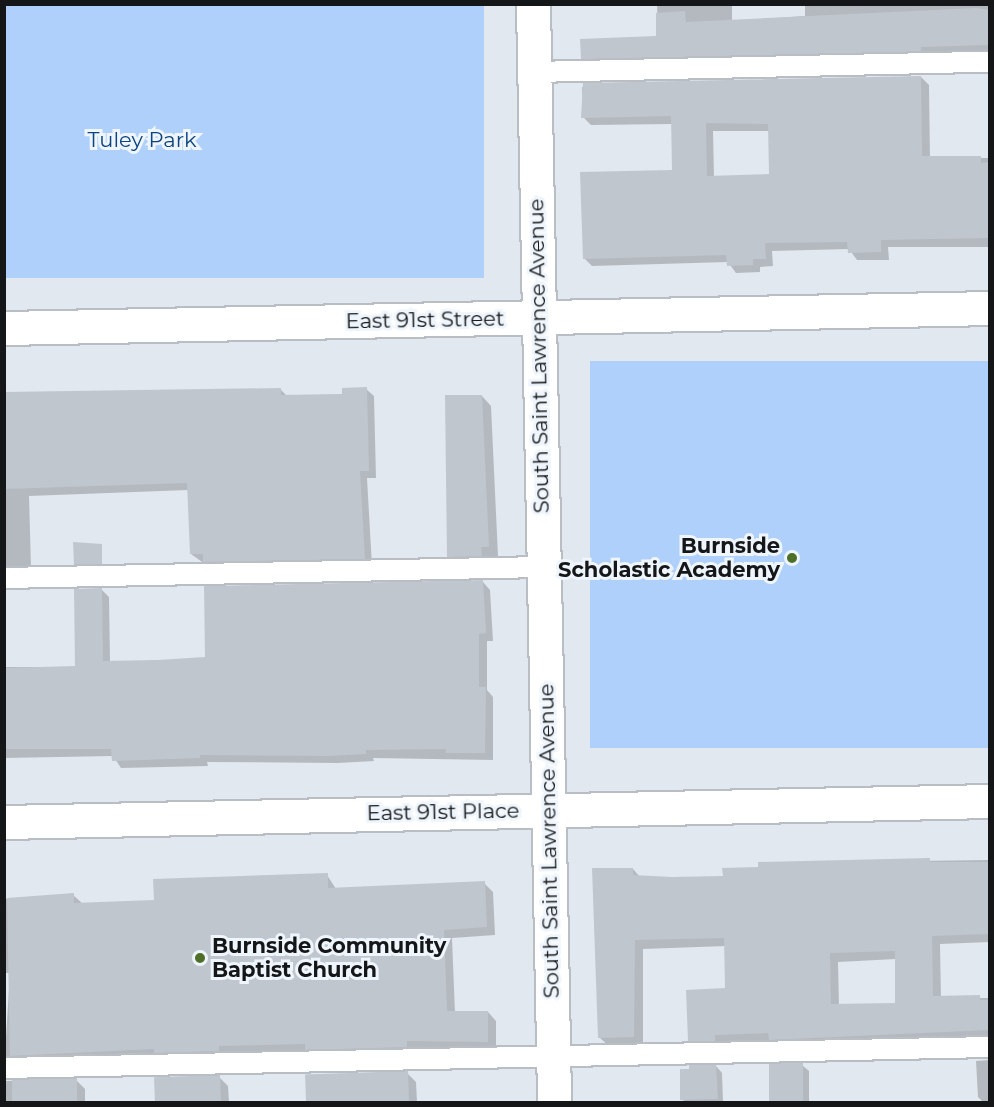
<!DOCTYPE html>
<style>
body{margin:0}
#map{position:relative;width:994px;height:1107px;overflow:hidden;background:#e2e8ef;font-family:Montserrat,sans-serif}
div>[style]{position:absolute}
.green>*{inset:0;background:#aed0fb;transform-origin:0 0}
.shadow>*{inset:0;background:#0003}
.building>*{inset:0;background:#c0c6cd;transform-origin:0 0}
.roads{filter:drop-shadow(2px 0 #b9bec5) drop-shadow(-2px 0 #b9bec5) drop-shadow(0 2px #b9bec5) drop-shadow(0 -2px #b9bec5)}
.lane>*{height:20px;margin:-10px;padding:0 10px;transform-origin:10px;border-radius:10px;background:#fff}
.street>*{height:33px;margin:-16.5px;padding:0 16.5px;transform-origin:16.5px;border-radius:16.5px;background:#fff}
.dots>*{width:16px;height:16px;translate:-50% -50%;box-sizing:border-box;border:3px solid #eff5fc;border-radius:50%}
span{translate:-50% -50%;white-space:nowrap;text-align:center;line-height:1.15;-webkit-text-stroke:6px #eff5fc;paint-order:stroke}
.park-label{font-size:21px;color:#0d4581}
.street-label{font-size:21px;color:#141618}
.poi-label{font-size:21px;color:#141618;font-weight:700}
.right{translate:-100% -50%;text-align:right}
.left{translate:0 -50%;text-align:left}
.frame{position:absolute;inset:0;border:6px solid #141618;pointer-events:none}
</style>
<div id="map">
<div class="green">
<i style="left:4px;top:5px;width:480px;height:273px"></i>
<i style="left:989px;top:361px;width:387px;height:399px;rotate:90deg"></i>
</div>
<div class="shadow">
<i style="clip-path:polygon(657px 4px,732px 4px,732px 21px,805px 16px,805px 4px,990px 4px,990px 53px,591px 66px,583px 58px,658px 38px)"></i>
<i style="clip-path:polygon(evenodd,921px 77px,929px 85px,930px 158px,990px 158px,990px 247px,888px 247px,889px 260px,857px 260px,849px 249px,772px 251px,773px 266px,760px 267px,760px 272px,736px 273px,728px 262px,592px 266px,584px 258px,674px 172px,672px 124px,591px 125px,583px 117px,582px 87px,921px 77px,713px 131px,770px 131px,771px 175px,714px 177px,713px 131px)"></i>
<i style="clip-path:polygon(280px 389px,288px 397px,344px 396px,366px 389px,374px 396px,376px 478px,367px 478px,372px 566px,212px 569px,191px 554px,188px 490px,29px 496px,31px 567px,4px 568px,4px 393px)"></i>
<i style="clip-path:polygon(482px 396px,491px 406px,498px 556px,490px 557px,491px 565px,458px 566px,449px 556px)"></i>
<i style="clip-path:polygon(483px 582px,490px 590px,493px 641px,487px 641px,487px 690px,493px 697px,493px 760px,373px 758px,374px 761px,338px 763px,207px 762px,208px 766px,121px 768px,113px 756px,4px 758px,4px 667px,76px 667px,102px 590px,109px 597px,110px 662px,207px 659px)"></i>
<i style="clip-path:polygon(evenodd,990px 860px,990px 942px,940px 944px,941px 998px,990px 998px,990px 1044px,779px 1048px,773px 1042px,723px 1043px,698px 1050px,689px 1041px,726px 989px,726px 946px,643px 949px,643px 1045px,609px 1046px,600px 1038px,633px 869px,640px 877px,724px 877px,760px 869px,759px 863px,990px 860px,896px 959px,897px 1004px,839px 1006px,838px 962px,896px 959px)"></i>
<i style="clip-path:polygon(327px 875px,336px 889px,484px 883px,493px 892px,495px 935px,452px 938px,455px 1013px,488px 1012px,496px 1021px,496px 1051px,415px 1049px,415px 1056px,4px 1069px,10px 973px,4px 973px,4px 899px,73px 895px,83px 904px,155px 902px,154px 880px)"></i>
<i style="clip-path:polygon(990px 1060px,990px 1102px,983px 1102px,978px 1097px,976px 1061px)"></i>
<i style="clip-path:polygon(802px 1065px,809px 1071px,809px 1102px,773px 1102px)"></i>
<i style="clip-path:polygon(716px 1066px,722px 1073px,723px 1102px,685px 1102px,682px 1099px)"></i>
<i style="clip-path:polygon(407px 1073px,416px 1082px,417px 1102px,307px 1102px,306px 1075px)"></i>
<i style="clip-path:polygon(219px 1077px,228px 1086px,229px 1102px,157px 1102px,156px 1078px)"></i>
<i style="clip-path:polygon(76px 1080px,85px 1089px,85px 1102px,4px 1102px,4px 1081px)"></i>
</div>
<div class="building">
<i style="clip-path:polygon(976px 8px,990px 10px,990px 45px,921px 47px,921px 52px,581px 59px,580px 39px,656px 36px,656px 13px,685px 11px,686px 22px)"></i>
<i style="clip-path:polygon(evenodd,921px 76px,922px 156px,981px 156px,981px 163px,990px 162px,990px 238px,881px 240px,881px 252px,848px 253px,847px 242px,765px 243px,766px 259px,753px 259px,753px 265px,727px 266px,726px 255px,583px 259px,580px 172px,672px 170px,671px 116px,581px 118px,583px 83px,921px 76px,706px 123px,768px 124px,769px 174px,707px 176px,706px 123px)"></i>
<i style="clip-path:polygon(367px 387px,369px 471px,360px 471px,365px 559px,203px 562px,203px 554px,190px 554px,187px 483px,4px 489px,4px 392px,281px 388px,281px 395px,342px 394px,342px 388px)"></i>
<i style="clip-path:polygon(445px 395px,482px 395px,489px 547px,481px 547px,482px 556px,447px 557px)"></i>
<i style="clip-path:polygon(73px 542px,102px 544px,102px 564px,74px 565px)"></i>
<i style="clip-path:polygon(483px 580px,486px 633px,479px 634px,479px 687px,486px 687px,485px 753px,446px 753px,446px 749px,366px 750px,366px 754px,329px 756px,200px 755px,200px 758px,112px 761px,111px 749px,4px 749px,4px 668px,75px 666px,74px 589px,102px 588px,103px 661px,158px 660px,205px 657px,204px 586px)"></i>
<i style="clip-path:polygon(evenodd,930px 858px,930px 862px,990px 862px,990px 934px,932px 936px,933px 996px,980px 995px,980px 1000px,990px 1000px,990px 1030px,769px 1040px,768px 1033px,715px 1035px,715px 1041px,688px 1041px,686px 990px,725px 988px,724px 938px,635px 940px,634px 1037px,598px 1038px,592px 868px,633px 868px,633px 875px,672px 877px,723px 876px,722px 868px,758px 867px,758px 862px,930px 858px,895px 951px,895px 1003px,831px 1004px,830px 953px,895px 951px)"></i>
<i style="clip-path:polygon(328px 873px,328px 888px,485px 881px,487px 927px,444px 930px,447px 1011px,488px 1011px,488px 1042px,407px 1041px,407px 1047px,305px 1050px,305px 1044px,219px 1046px,219px 1051px,154px 1053px,154px 1049px,10px 1056px,7px 898px,74px 893px,74px 903px,154px 900px,153px 879px)"></i>
<i style="left:803px;top:1063px;width:39px;height:34px;rotate:90deg"></i>
<i style="clip-path:polygon(689px 1065px,716px 1065px,718px 1099px,680px 1100px,680px 1069px,689px 1069px)"></i>
<i style="left:408px;top:1071px;width:31px;height:103px;rotate:88deg"></i>
<i style="left:220px;top:1075px;width:27px;height:66px;rotate:88deg"></i>
<i style="left:77px;top:1078px;width:24px;height:65px;rotate:90deg"></i>
</div>
<div class="roads">
<div class="lane">
<i style="left:534px;top:72px;width:456px;rotate:-1.3deg"></i>
<i style="left:4px;top:578px;width:540px;rotate:-1.17deg"></i>
<i style="left:4px;top:1068px;width:986px;rotate:-1.22deg"></i>
</div>
<div class="street">
<i style="left:533px;top:4px;width:1098px;rotate:88.9deg"></i>
<i style="left:4px;top:328px;width:986px;rotate:-1.16deg"></i>
<i style="left:4px;top:822px;width:986px;rotate:-1.22deg"></i>
</div>
</div>
<div class="dots">
<i style="left:792px;top:558px;background:#4d6f27"></i>
<i style="left:200px;top:958px;background:#4d6f27"></i>
</div>
<div class="park-label">
<span style="left:142px;top:140px">Tuley Park</span>
</div>
<div class="street-label">
<span style="left:425px;top:320px;rotate:-1deg">East 91st Street</span>
<span style="left:539px;top:356px;rotate:-91deg">South Saint Lawrence Avenue</span>
<span style="left:443px;top:812px;rotate:-1deg">East 91st Place</span>
<span style="left:549px;top:841px;rotate:-91deg">South Saint Lawrence Avenue</span>
</div>
<div class="poi-label">
<span class="right" style="left:780px;top:558px">Burnside<br>Scholastic Academy</span>
<span class="left" style="left:212px;top:958px">Burnside Community<br>Baptist Church</span>
</div>
<div class="frame"></div>
</div>
